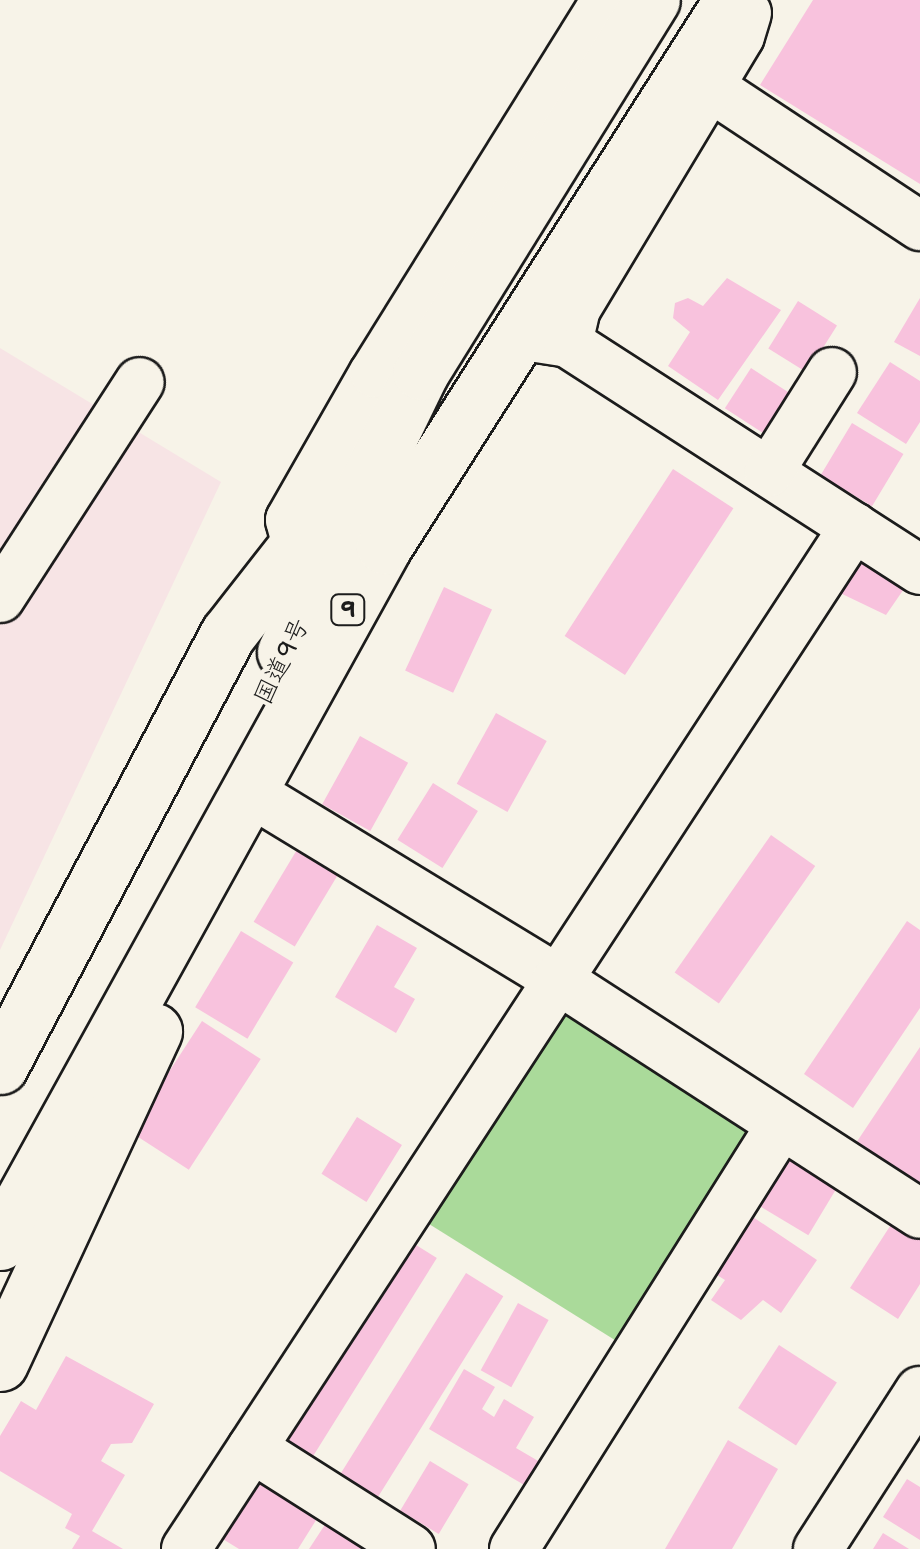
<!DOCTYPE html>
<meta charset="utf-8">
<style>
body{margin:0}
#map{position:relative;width:920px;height:1549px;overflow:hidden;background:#f7f3e8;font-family:"Shantell Sans","Klee One",sans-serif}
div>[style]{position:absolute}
.built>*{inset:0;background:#f7e4e5}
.green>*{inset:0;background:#aada9a;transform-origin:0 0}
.building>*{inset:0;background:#f8c2dd;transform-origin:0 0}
.roads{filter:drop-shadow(2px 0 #1c1c1c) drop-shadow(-2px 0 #1c1c1c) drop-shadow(0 2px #1c1c1c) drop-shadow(0 -2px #1c1c1c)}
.minor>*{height:48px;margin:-24px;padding:0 24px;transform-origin:24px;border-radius:24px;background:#f7f3e8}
.highway>*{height:55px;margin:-27.5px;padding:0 27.5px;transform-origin:27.5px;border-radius:27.5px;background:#f7f3e8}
span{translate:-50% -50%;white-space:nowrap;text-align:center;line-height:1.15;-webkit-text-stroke:8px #f7f3e8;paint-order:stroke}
.shield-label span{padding:2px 8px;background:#f7f3e8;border:2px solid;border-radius:8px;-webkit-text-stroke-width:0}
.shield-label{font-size:22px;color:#1c1c1c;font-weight:700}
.street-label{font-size:25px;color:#1c1c1c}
</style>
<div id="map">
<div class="built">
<i style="clip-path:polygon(0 348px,221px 482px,0 950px)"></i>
</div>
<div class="green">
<i style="left:559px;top:1001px;width:244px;height:258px;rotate:32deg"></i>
</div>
<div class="building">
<i style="clip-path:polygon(813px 0,920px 0,920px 184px,760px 85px)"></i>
<i style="clip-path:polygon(727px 278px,781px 310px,718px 400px,668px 366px,690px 332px,673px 318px,675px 303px,688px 298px,703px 306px)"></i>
<i style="clip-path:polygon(920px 298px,920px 356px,894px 342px)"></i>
<i style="left:798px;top:301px;width:46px;height:56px;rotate:32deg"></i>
<i style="clip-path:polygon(890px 362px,920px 381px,920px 422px,906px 444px,857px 413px)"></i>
<i style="left:751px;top:368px;width:46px;height:48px;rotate:33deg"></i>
<i style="left:852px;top:423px;width:60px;height:61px;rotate:31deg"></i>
<i style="left:673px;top:469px;width:72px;height:199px;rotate:33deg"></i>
<i style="clip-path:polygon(861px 556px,908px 583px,886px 615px,838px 592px)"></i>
<i style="left:444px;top:587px;width:53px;height:92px;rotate:25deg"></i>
<i style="left:496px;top:713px;width:58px;height:81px;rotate:29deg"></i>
<i style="left:360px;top:736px;width:55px;height:78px;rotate:29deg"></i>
<i style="left:433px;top:783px;width:53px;height:67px;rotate:32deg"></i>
<i style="left:771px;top:835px;width:54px;height:168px;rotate:35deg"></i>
<i style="left:301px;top:843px;width:48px;height:92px;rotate:31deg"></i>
<i style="clip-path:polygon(907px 921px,920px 930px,920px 1008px,853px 1108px,804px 1074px)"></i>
<i style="clip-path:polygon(377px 925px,417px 948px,394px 987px,415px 999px,396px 1033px,335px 997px)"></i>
<i style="left:241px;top:931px;width:61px;height:89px;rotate:31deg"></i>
<i style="left:202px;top:1021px;width:70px;height:132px;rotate:33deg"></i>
<i style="clip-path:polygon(920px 1047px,920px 1198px,848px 1155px)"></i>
<i style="left:357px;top:1117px;width:53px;height:67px;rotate:32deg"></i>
<i style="left:789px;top:1149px;width:61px;height:64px;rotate:31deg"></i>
<i style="clip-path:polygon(747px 1213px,817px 1260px,781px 1313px,763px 1300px,741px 1320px,711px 1300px,725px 1280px,709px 1270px)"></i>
<i style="clip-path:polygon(894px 1220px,920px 1237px,920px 1284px,898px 1319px,850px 1288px)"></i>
<i style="left:408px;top:1240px;width:34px;height:239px;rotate:32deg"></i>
<i style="left:466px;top:1273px;width:44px;height:238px;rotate:32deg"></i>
<i style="left:518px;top:1303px;width:35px;height:77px;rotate:29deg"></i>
<i style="left:779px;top:1345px;width:69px;height:75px;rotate:33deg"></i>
<i style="clip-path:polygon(66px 1356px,154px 1404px,132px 1443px,111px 1444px,101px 1461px,125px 1475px,92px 1531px,123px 1549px,72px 1549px,80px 1536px,65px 1528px,72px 1514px,0 1471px,0 1436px,21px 1401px,36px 1410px)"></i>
<i style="clip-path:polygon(464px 1369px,495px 1387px,482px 1409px,494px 1417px,504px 1399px,534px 1417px,516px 1448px,540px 1462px,526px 1486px,429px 1429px)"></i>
<i style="clip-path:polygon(728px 1440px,778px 1469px,732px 1549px,665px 1549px)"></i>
<i style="left:430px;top:1461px;width:45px;height:58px;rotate:31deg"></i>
<i style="clip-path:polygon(249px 1474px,318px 1517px,298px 1549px,239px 1549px,213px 1533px)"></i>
<i style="clip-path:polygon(907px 1479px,920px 1487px,920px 1540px,883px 1517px)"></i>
<i style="clip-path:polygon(330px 1517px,381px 1549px,309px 1549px)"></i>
<i style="clip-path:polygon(883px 1533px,909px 1549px,873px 1549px)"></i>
</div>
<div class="roads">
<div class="minor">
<i style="left:710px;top:87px;width:252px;rotate:33.5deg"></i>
<i style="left:537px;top:338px;width:31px;rotate:9deg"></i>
<i style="left:568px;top:343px;width:419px;rotate:32.8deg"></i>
<i style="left:568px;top:343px;width:35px;rotate:-77deg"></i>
<i style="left:576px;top:309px;width:318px;rotate:-59deg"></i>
<i style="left:740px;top:36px;width:24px;rotate:-73deg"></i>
<i style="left:769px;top:472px;width:118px;rotate:-57.8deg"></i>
<i style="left:297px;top:546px;width:27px;rotate:-105deg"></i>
<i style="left:290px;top:520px;width:169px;rotate:-60.3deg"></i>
<i style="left:374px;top:373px;width:439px;rotate:-58.1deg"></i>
<i style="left:0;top:598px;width:257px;rotate:-57.1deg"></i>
<i style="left:273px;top:806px;width:333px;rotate:31.3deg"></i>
<i style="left:557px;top:979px;width:432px;rotate:32.9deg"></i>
<i style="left:252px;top:1448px;width:188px;rotate:32.4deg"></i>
<i style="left:186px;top:1549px;width:1221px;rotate:-56.83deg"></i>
<i style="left:514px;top:1549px;width:500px;rotate:-57.8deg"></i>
<i style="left:818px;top:1549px;width:188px;rotate:-57.2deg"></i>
</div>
<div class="highway">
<i style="left:285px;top:652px;width:311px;rotate:-64.1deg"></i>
<i style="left:421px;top:372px;width:438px;rotate:-58.2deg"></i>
<i style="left:0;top:1066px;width:488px;rotate:-62.2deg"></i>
<i style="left:228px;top:634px;width:162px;rotate:-52deg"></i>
<i style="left:0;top:1242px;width:795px;rotate:-61.11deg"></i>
<i style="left:384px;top:546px;width:647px;rotate:-57.49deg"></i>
<i style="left:0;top:1363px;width:366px;rotate:-65.1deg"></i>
</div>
</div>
<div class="shield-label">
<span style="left:348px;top:610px">9</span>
</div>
<div class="street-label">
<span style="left:281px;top:661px;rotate:-64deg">国道9号</span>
</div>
</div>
